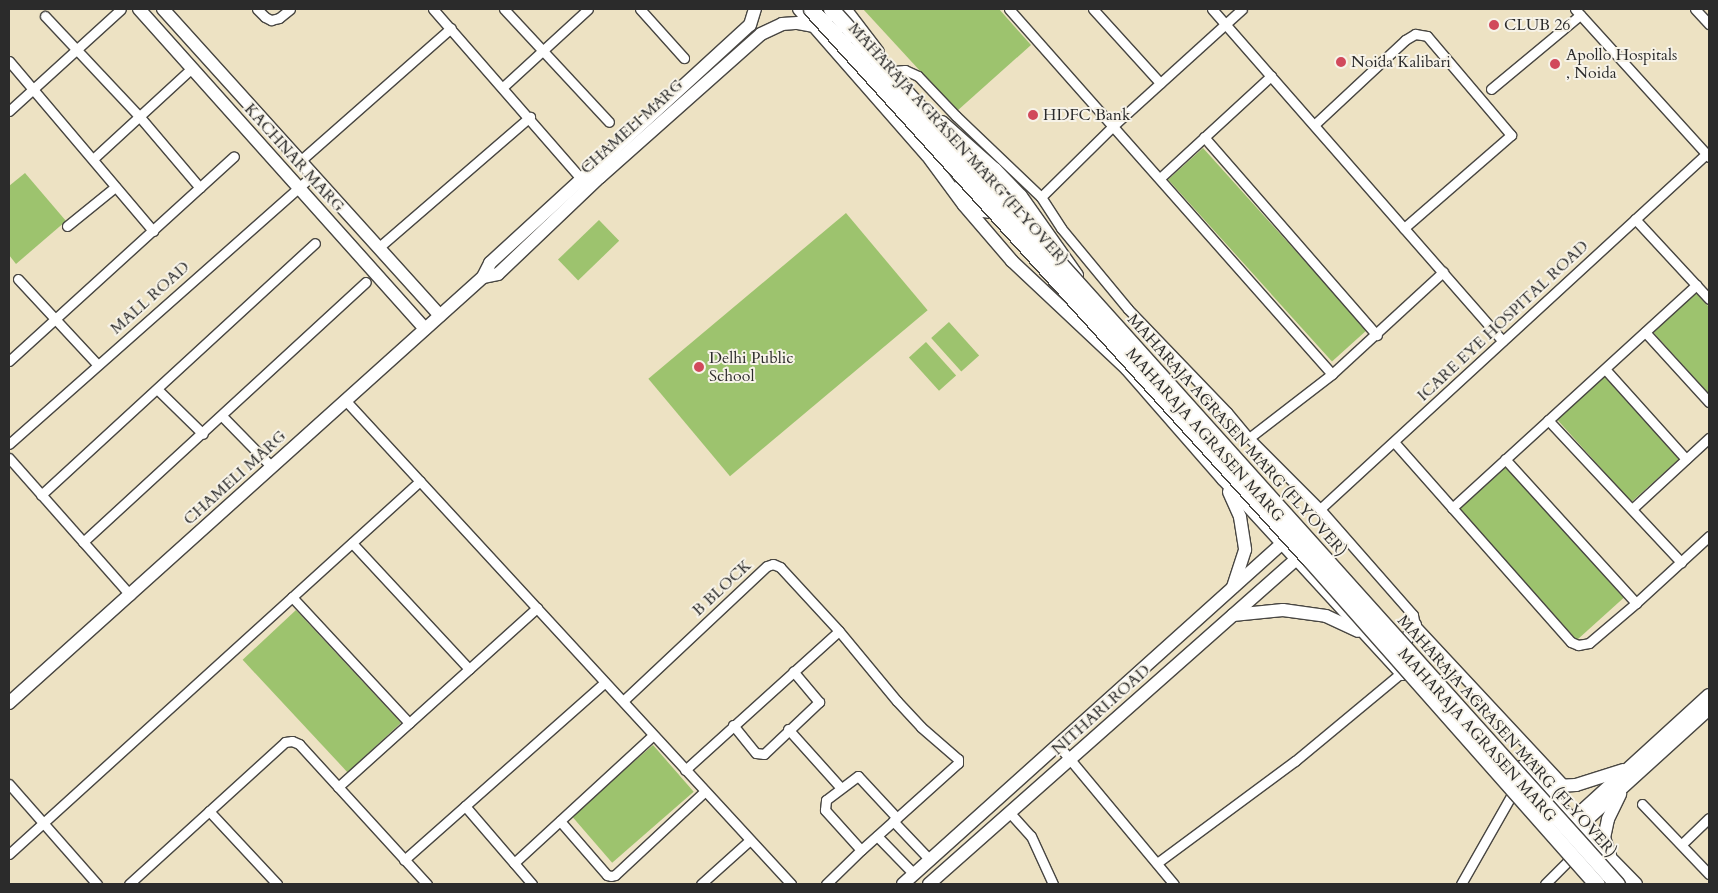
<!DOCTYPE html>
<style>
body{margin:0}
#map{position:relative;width:1718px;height:893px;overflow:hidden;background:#ede2c3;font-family:Cardo,serif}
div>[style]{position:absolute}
.green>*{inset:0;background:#9dc36e;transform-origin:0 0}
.roads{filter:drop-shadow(1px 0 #484642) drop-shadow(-1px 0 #484642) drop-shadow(0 1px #484642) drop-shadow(0 -1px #484642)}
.street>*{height:9px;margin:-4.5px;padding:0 4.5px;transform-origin:4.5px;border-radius:4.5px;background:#fff}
.secondary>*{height:12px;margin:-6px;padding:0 6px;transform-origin:6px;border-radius:6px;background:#fff}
.bridges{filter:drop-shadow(1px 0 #484642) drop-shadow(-1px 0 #484642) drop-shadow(0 1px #484642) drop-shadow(0 -1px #484642)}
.primary-bridge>*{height:15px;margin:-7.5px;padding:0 7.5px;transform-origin:7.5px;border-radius:7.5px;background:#fff}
.dots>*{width:14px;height:14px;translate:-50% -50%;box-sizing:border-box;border:2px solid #f7f3e8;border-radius:50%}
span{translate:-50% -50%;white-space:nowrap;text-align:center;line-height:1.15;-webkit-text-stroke:4px #f7f3e8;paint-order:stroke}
.poi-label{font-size:16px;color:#2b2b2b}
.left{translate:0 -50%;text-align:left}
.street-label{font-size:16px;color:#2b2b2b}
.frame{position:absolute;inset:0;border:10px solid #2b2b2b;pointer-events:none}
</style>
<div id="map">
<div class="green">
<i style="clip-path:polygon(863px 9px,999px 9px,1031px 45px,957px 111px)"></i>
<i style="left:1203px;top:148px;width:245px;height:47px;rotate:48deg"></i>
<i style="clip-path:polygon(25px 173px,66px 221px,16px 264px,9px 255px,9px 186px)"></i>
<i style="left:846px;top:213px;width:127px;height:258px;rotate:50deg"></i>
<i style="left:599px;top:220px;width:29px;height:57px;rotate:46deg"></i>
<i style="clip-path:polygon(1696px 293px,1709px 307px,1709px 394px,1653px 332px)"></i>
<i style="left:949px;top:322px;width:45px;height:24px;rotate:48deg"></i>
<i style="left:926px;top:342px;width:45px;height:23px;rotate:48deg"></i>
<i style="left:1604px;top:376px;width:112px;height:64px;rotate:48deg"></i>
<i style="left:1506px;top:467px;width:176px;height:63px;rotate:48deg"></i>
<i style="left:296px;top:610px;width:154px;height:73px;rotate:47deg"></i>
<i style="left:653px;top:745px;width:62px;height:108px;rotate:49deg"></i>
</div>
<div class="roads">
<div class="street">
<i style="left:257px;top:9px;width:11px;rotate:45deg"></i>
<i style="left:265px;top:17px;width:7px;rotate:27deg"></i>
<i style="left:271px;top:20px;width:8px;rotate:-14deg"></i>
<i style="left:279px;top:18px;width:14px;rotate:-39deg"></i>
<i style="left:433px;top:9px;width:230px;rotate:48.9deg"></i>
<i style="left:504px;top:9px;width:154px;rotate:47.1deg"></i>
<i style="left:640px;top:9px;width:66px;rotate:48.1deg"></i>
<i style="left:1009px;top:9px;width:487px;rotate:48.5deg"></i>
<i style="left:1093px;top:9px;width:100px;rotate:47.8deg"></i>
<i style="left:1212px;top:9px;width:441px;rotate:48.8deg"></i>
<i style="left:1575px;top:9px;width:200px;rotate:47.8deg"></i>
<i style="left:1695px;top:9px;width:21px;rotate:47deg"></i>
<i style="left:45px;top:16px;width:137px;rotate:46.8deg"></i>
<i style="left:139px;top:116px;width:94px;rotate:49.7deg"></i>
<i style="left:9px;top:61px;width:223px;rotate:49.7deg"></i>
<i style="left:893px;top:71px;width:12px;rotate:-5deg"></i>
<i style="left:905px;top:70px;width:14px;rotate:25deg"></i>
<i style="left:918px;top:76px;width:55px;rotate:46.5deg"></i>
<i style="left:956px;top:116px;width:117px;rotate:43.6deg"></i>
<i style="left:1041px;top:197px;width:37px;rotate:57deg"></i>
<i style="left:1061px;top:228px;width:105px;rotate:50.4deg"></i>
<i style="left:1128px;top:309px;width:143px;rotate:46.1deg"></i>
<i style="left:1227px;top:412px;width:34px;rotate:50deg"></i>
<i style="left:1249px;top:438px;width:100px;rotate:45deg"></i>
<i style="left:1320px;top:509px;width:141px;rotate:48.7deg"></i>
<i style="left:1413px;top:615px;width:10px;rotate:79deg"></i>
<i style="left:1415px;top:625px;width:220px;rotate:47deg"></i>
<i style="left:503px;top:87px;width:115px;rotate:-42.5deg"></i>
<i style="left:1491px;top:89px;width:116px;rotate:-39.7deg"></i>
<i style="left:9px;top:111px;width:151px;rotate:-42.3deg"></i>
<i style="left:1314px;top:125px;width:125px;rotate:-43deg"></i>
<i style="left:1405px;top:40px;width:12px;rotate:-31deg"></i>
<i style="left:1415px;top:34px;width:12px;rotate:9deg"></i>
<i style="left:1427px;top:36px;width:130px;rotate:49.7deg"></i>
<i style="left:1511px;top:135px;width:142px;rotate:139deg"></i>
<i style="left:1204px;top:137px;width:263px;rotate:48.9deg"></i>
<i style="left:93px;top:159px;width:134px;rotate:-42.6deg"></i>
<i style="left:300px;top:161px;width:201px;rotate:-41.4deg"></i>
<i style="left:1160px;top:178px;width:151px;rotate:-42.6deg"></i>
<i style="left:1041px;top:197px;width:101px;rotate:-44.6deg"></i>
<i style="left:1113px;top:126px;width:174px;rotate:-42.2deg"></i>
<i style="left:1635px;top:219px;width:109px;rotate:47.2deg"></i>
<i style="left:67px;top:226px;width:62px;rotate:-39.1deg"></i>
<i style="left:378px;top:248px;width:201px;rotate:-40.8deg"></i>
<i style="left:18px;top:279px;width:117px;rotate:47.1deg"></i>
<i style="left:1645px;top:332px;width:95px;rotate:47.6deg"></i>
<i style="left:9px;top:361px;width:304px;rotate:-42.3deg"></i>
<i style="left:1605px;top:369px;width:121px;rotate:48deg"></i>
<i style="left:157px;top:389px;width:64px;rotate:44.4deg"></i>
<i style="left:346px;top:401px;width:657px;rotate:47.34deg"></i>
<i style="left:222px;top:416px;width:71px;rotate:45.6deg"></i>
<i style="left:1548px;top:420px;width:195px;rotate:46.9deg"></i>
<i style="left:1249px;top:438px;width:105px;rotate:-37.6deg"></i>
<i style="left:1332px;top:374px;width:151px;rotate:-42.6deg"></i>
<i style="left:1394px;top:442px;width:267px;rotate:48.5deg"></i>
<i style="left:1571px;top:642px;width:8px;rotate:23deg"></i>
<i style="left:1578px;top:645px;width:11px;rotate:-10deg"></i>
<i style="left:1589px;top:643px;width:62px;rotate:-40.4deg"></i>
<i style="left:1636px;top:603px;width:99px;rotate:-42.5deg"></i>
<i style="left:9px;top:444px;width:406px;rotate:-41.5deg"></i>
<i style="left:9px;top:458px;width:183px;rotate:48.5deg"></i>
<i style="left:1505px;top:459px;width:195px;rotate:47.7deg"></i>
<i style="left:41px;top:495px;width:372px;rotate:-42.6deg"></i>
<i style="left:1452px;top:508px;width:331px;rotate:-42.4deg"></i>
<i style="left:1320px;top:509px;width:524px;rotate:-42.6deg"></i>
<i style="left:1632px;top:509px;width:105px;rotate:-42.7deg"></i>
<i style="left:83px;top:542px;width:384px;rotate:-42.6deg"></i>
<i style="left:352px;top:543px;width:172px;rotate:47.1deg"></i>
<i style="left:292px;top:597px;width:172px;rotate:47.1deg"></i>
<i style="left:623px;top:701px;width:197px;rotate:-43.2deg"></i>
<i style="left:767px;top:566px;width:6px;rotate:-18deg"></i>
<i style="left:773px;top:564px;width:8px;rotate:23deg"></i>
<i style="left:780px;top:567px;width:87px;rotate:47.3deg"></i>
<i style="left:839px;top:631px;width:91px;rotate:50.4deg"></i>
<i style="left:897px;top:701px;width:35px;rotate:47deg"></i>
<i style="left:921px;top:727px;width:49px;rotate:40.9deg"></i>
<i style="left:958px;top:759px;width:4px;rotate:90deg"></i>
<i style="left:958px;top:763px;width:130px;rotate:138.1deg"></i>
<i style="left:861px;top:850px;width:49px;rotate:135.8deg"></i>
<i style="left:733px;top:725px;width:36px;rotate:51deg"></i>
<i style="left:756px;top:753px;width:8px;rotate:7deg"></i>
<i style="left:764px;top:754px;width:76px;rotate:-43.4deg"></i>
<i style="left:819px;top:702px;width:40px;rotate:-130deg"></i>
<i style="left:788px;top:729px;width:79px;rotate:48.1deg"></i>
<i style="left:1058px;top:745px;width:181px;rotate:50.2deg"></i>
<i style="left:685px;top:770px;width:207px;rotate:-42.1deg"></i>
<i style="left:9px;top:784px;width:133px;rotate:48.7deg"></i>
<i style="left:338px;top:787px;width:268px;rotate:-42deg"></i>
<i style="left:1642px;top:804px;width:97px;rotate:46.3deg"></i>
<i style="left:465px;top:806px;width:103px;rotate:49.3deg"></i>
<i style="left:209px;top:811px;width:100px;rotate:47deg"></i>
<i style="left:1010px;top:813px;width:31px;rotate:48deg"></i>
<i style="left:1031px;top:836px;width:53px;rotate:65.4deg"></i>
<i style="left:560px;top:821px;width:72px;rotate:49deg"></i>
<i style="left:607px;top:875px;width:4px;rotate:14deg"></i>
<i style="left:611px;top:876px;width:4px;rotate:-14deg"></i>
<i style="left:615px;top:875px;width:123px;rotate:-43deg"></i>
<i style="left:893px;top:821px;width:54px;rotate:46.5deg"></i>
<i style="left:877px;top:836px;width:53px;rotate:45.8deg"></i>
<i style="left:1682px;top:844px;width:37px;rotate:-44deg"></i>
<i style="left:861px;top:850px;width:54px;rotate:-132deg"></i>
<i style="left:825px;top:810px;width:10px;rotate:-84deg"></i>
<i style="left:826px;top:800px;width:40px;rotate:-37deg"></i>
<i style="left:858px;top:776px;width:57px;rotate:47.1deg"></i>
<i style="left:9px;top:854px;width:555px;rotate:-42.23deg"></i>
<i style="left:404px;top:860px;width:268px;rotate:-41.5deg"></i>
<i style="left:514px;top:863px;width:189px;rotate:-42.6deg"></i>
<i style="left:1157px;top:863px;width:172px;rotate:-36.5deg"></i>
<i style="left:1295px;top:761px;width:138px;rotate:-39.7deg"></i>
<i style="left:129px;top:884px;width:211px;rotate:-42.3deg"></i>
<i style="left:285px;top:742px;width:7px;rotate:-8deg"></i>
<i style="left:292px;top:741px;width:8px;rotate:23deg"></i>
<i style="left:299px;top:744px;width:190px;rotate:47.6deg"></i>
<i style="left:701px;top:884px;width:66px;rotate:-41.9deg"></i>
<i style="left:1461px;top:884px;width:101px;rotate:-60.4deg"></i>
<i style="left:1545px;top:884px;width:33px;rotate:-45deg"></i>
</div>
<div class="secondary">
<i style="left:139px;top:9px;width:429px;rotate:48.2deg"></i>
<i style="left:163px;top:9px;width:413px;rotate:47.9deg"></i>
<i style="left:799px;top:9px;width:194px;rotate:48.8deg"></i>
<i style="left:927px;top:155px;width:62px;rotate:53.5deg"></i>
<i style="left:964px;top:205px;width:74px;rotate:49.4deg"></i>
<i style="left:1012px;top:261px;width:158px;rotate:43.2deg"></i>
<i style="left:1127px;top:369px;width:146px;rotate:48.9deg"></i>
<i style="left:1223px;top:479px;width:265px;rotate:47.4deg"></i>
<i style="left:845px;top:9px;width:54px;rotate:52.5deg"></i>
<i style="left:942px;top:122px;width:71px;rotate:41.6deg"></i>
<i style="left:995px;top:169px;width:37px;rotate:46deg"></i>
<i style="left:1021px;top:196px;width:97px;rotate:54.7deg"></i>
<i style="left:959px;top:187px;width:34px;rotate:45deg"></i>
<i style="left:983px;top:211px;width:8px;rotate:7deg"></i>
<i style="left:991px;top:212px;width:9px;rotate:-21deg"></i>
<i style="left:483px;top:277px;width:15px;rotate:-11deg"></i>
<i style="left:498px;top:274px;width:141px;rotate:-43.6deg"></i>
<i style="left:600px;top:177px;width:215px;rotate:-41.6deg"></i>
<i style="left:761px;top:34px;width:23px;rotate:-25deg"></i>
<i style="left:782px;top:24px;width:16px;rotate:-4deg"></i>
<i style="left:798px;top:23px;width:15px;rotate:11deg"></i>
<i style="left:1229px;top:492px;width:27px;rotate:66deg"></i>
<i style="left:1240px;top:517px;width:33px;rotate:81deg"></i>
<i style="left:1245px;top:550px;width:39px;rotate:108deg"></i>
<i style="left:1233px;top:615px;width:50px;rotate:-5.7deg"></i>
<i style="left:1283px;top:610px;width:43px;rotate:7.9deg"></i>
<i style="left:1326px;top:616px;width:35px;rotate:25deg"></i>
<i style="left:1405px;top:642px;width:20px;rotate:-60deg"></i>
<i style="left:9px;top:703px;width:637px;rotate:-41.95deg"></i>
<i style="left:483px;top:277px;width:16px;rotate:-63deg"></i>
<i style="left:490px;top:263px;width:352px;rotate:-42.5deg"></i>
<i style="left:750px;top:25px;width:17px;rotate:-73deg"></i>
<i style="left:1521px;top:767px;width:164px;rotate:45.5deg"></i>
<i style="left:1533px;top:774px;width:26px;rotate:28deg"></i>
<i style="left:1556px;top:786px;width:20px;rotate:-3deg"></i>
<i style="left:1576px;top:785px;width:49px;rotate:-17.7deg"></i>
<i style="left:1573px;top:819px;width:184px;rotate:-42.4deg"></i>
<i style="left:1580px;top:826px;width:174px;rotate:-42.2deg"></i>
<i style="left:1610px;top:855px;width:18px;rotate:-109deg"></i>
<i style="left:1604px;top:838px;width:19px;rotate:-78deg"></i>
<i style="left:1608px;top:819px;width:28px;rotate:-64deg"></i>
<i style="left:903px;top:884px;width:516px;rotate:-41.94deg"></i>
<i style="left:929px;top:884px;width:497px;rotate:-41.5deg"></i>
</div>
</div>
<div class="bridges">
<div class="primary-bridge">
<i style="left:811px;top:9px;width:743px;rotate:47.84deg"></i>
<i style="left:1310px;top:560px;width:433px;rotate:48.5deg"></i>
<i style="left:831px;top:9px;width:1176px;rotate:48.07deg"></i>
</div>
</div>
<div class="dots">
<i style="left:1494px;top:25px;background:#d1495b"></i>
<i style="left:1341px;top:62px;background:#d1495b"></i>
<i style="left:1555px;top:64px;background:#d1495b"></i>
<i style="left:1033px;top:115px;background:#d1495b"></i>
<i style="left:699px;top:367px;background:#d1495b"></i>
</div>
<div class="poi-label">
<span class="left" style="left:1504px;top:25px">CLUB 26</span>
<span class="left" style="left:1566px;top:64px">Apollo Hospitals<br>, Noida</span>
<span class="left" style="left:1351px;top:62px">Noida Kalibari</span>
<span class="left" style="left:1043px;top:115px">HDFC Bank</span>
<span class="left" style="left:709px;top:367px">Delhi Public<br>School</span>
</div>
<div class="street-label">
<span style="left:632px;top:127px;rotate:-42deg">CHAMELI MARG</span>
<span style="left:958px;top:144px;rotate:48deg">MAHARAJA AGRASEN MARG (FLYOVER)</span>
<span style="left:294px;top:158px;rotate:48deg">KACHNAR MARG</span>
<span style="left:150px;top:298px;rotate:-42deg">MALL ROAD</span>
<span style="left:1503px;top:321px;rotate:-43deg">ICARE EYE HOSPITAL ROAD</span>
<span style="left:1205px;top:435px;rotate:48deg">MAHARAJA AGRASEN MARG</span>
<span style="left:1237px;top:435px;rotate:48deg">MAHARAJA AGRASEN MARG (FLYOVER)</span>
<span style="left:235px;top:478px;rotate:-42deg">CHAMELI MARG</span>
<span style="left:722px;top:588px;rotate:-43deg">B BLOCK</span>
<span style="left:1101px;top:710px;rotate:-42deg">NITHARI ROAD</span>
<span style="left:1477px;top:735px;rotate:48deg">MAHARAJA AGRASEN MARG</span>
<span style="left:1507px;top:736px;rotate:48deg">MAHARAJA AGRASEN MARG (FLYOVER)</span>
</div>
<div class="frame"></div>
</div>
